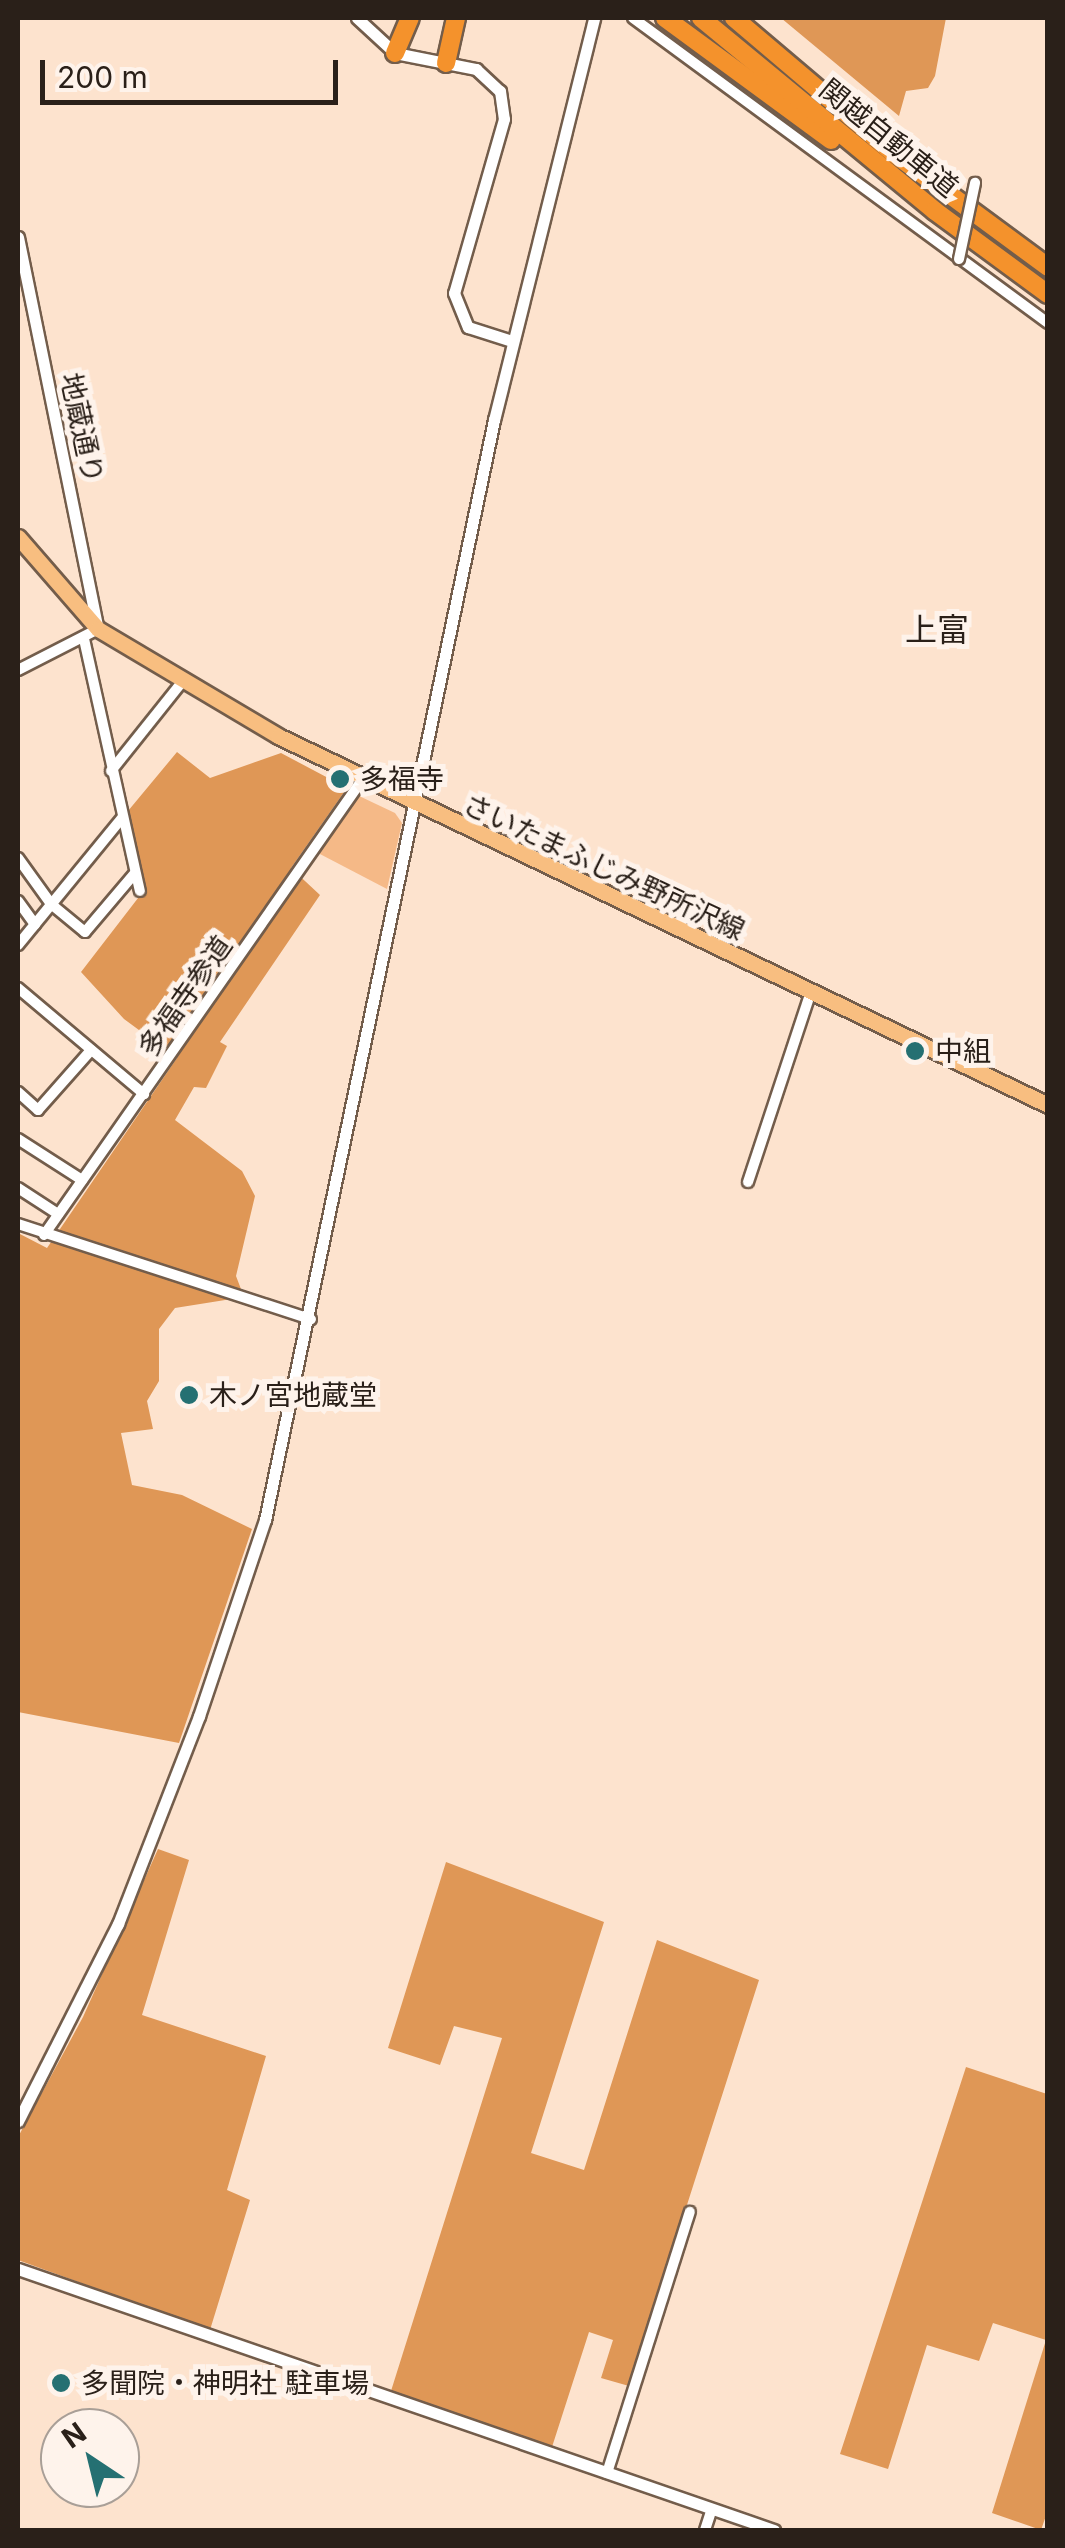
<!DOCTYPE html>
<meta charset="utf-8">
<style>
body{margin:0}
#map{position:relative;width:1065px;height:2548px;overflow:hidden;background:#fde3ce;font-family:Inter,"Noto Sans JP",sans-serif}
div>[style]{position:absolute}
.green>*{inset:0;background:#f5b987}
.forest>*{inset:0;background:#df9756}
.roads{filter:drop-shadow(2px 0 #735d4b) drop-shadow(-2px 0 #735d4b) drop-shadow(0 2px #735d4b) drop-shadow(0 -2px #735d4b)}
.minor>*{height:10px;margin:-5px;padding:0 5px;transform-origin:5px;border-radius:5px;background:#fff}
.tertiary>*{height:11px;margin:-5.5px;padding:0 5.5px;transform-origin:5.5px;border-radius:5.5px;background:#fff}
.primary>*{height:15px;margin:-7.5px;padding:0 7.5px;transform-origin:7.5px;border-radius:7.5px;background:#f8be80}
.motorway>*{height:18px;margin:-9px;padding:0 9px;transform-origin:9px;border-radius:9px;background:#f4922c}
.bridges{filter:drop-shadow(2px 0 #735d4b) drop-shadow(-2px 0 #735d4b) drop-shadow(0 2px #735d4b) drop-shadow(0 -2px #735d4b)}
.minor-bridge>*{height:10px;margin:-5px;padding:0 5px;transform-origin:5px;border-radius:5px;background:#fff}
.dots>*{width:28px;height:28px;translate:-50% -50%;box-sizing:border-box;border:5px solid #fef3eb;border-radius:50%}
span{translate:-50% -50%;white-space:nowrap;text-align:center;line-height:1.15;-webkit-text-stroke:10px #fef3eb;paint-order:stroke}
.street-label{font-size:28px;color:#2a2019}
.poi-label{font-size:28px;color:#2a2019}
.left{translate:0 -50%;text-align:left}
.quarter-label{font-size:32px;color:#2a2019}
.frame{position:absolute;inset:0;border:20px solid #2a2019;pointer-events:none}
.north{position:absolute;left:40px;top:2408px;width:100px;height:100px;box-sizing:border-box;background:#fef3eb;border:2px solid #a99f97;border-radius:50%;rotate:325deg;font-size:28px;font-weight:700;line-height:40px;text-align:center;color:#2a2019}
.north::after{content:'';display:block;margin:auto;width:35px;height:45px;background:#257072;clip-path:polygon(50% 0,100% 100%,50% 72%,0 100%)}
.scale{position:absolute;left:40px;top:60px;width:298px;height:45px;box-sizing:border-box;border:5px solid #2a2019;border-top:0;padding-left:12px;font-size:30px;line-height:35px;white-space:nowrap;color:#2a2019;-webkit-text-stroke:8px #fef3eb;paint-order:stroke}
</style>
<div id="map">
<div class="green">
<i style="clip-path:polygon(357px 795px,395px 813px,402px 823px,387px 889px,318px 853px)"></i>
</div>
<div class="forest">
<i style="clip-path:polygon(781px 18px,946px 18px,935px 76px,928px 88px,906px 91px,899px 116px)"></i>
<i style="clip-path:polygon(177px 752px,210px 778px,281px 753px,347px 788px,291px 868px,320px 895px,220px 1042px,227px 1046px,206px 1088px,194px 1087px,175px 1120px,242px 1171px,255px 1196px,236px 1276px,244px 1297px,175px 1308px,159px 1329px,159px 1381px,147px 1401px,153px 1429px,121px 1433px,132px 1485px,182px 1495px,252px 1529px,179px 1743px,18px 1712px,18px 1233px,47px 1248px,177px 1058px,124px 1019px,81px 972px,145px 889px,128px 811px)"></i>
<i style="clip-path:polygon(158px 1849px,189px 1860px,142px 2015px,266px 2056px,227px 2190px,250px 2200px,210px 2330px,18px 2260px,18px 2137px,83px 2017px)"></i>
<i style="clip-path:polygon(446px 1862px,604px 1922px,531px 2153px,584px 2170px,657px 1940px,759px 1980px,629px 2386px,601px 2378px,613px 2340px,589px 2332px,552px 2447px,391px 2391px,502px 2038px,454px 2026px,440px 2065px,388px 2048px)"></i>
<i style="clip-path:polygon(966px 2067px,1047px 2094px,1048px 2510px,1041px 2530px,992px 2513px,1046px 2340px,993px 2323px,979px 2361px,927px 2345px,888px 2469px,840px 2454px)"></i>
</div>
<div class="roads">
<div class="minor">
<i style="left:633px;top:18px;width:515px;rotate:36.31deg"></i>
<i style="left:84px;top:639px;width:258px;rotate:77.5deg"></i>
<i style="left:18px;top:670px;width:90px;rotate:-27.1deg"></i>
<i style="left:111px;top:771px;width:114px;rotate:-51.4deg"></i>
<i style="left:18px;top:858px;width:57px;rotate:54.3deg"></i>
<i style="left:51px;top:904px;width:44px;rotate:39.5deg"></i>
<i style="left:85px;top:932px;width:77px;rotate:-49.7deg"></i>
<i style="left:18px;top:901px;width:29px;rotate:54deg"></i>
<i style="left:18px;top:945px;width:164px;rotate:-50.7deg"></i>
<i style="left:18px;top:988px;width:165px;rotate:40.1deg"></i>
<i style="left:18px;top:1092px;width:27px;rotate:42deg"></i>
<i style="left:38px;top:1110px;width:80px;rotate:-48.5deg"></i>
<i style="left:18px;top:1139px;width:76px;rotate:32.6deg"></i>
<i style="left:748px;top:1182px;width:198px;rotate:-71.7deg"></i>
<i style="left:18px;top:1188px;width:48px;rotate:33deg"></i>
<i style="left:18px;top:1224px;width:308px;rotate:18deg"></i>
<i style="left:44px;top:1235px;width:555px;rotate:-55.05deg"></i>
<i style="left:607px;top:2473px;width:274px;rotate:-72.4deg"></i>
<i style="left:705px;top:2530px;width:22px;rotate:-72deg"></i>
</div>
<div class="tertiary">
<i style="left:357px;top:18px;width:52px;rotate:42.6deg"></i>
<i style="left:395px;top:53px;width:83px;rotate:11.2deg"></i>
<i style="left:476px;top:69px;width:33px;rotate:43deg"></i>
<i style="left:500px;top:91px;width:28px;rotate:82deg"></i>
<i style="left:504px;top:119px;width:181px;rotate:106deg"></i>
<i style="left:454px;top:293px;width:37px;rotate:68deg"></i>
<i style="left:468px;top:327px;width:46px;rotate:17.7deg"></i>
<i style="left:18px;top:237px;width:396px;rotate:78.5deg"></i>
<i style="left:18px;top:2121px;width:221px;rotate:-63.1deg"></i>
<i style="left:118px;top:1924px;width:223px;rotate:-68.7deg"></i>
<i style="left:199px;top:1716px;width:207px;rotate:-71.4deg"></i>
<i style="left:265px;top:1520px;width:1124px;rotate:-78.24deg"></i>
<i style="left:494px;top:420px;width:414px;rotate:-76deg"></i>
<i style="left:18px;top:2269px;width:800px;rotate:19.05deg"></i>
</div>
<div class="primary">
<i style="left:18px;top:537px;width:122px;rotate:49deg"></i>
<i style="left:98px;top:629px;width:209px;rotate:30.7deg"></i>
<i style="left:278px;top:736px;width:854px;rotate:25.6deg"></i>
</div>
<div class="motorway">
<i style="left:665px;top:18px;width:206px;rotate:36.3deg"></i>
<i style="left:701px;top:18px;width:303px;rotate:39.5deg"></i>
<i style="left:935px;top:211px;width:140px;rotate:36.3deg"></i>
<i style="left:734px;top:18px;width:207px;rotate:40.3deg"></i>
<i style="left:892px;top:152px;width:194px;rotate:36.4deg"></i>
<i style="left:395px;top:53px;width:38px;rotate:-67deg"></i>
<i style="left:446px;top:63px;width:46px;rotate:-77.5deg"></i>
</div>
</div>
<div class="bridges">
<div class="minor-bridge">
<i style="left:959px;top:259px;width:78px;rotate:-78.1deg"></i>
</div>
</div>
<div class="dots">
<i style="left:340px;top:779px;background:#257072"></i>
<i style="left:915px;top:1051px;background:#257072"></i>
<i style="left:189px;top:1395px;background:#257072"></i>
<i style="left:61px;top:2383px;background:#257072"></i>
</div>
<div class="street-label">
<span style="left:889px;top:138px;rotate:39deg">関越自動車道</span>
<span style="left:82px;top:428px;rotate:78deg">地蔵通り</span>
<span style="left:604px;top:867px;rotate:25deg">さいたまふじみ野所沢線</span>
<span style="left:185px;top:996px;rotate:-55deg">多福寺参道</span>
</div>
<div class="poi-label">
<span class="left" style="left:360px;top:779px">多福寺</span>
<span class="left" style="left:935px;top:1051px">中組</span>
<span class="left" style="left:209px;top:1395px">木ノ宮地蔵堂</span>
<span class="left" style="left:81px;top:2383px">多聞院・神明社 駐車場</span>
</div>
<div class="quarter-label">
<span style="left:937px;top:630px">上富</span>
</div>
<div class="frame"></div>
<div class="north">N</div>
<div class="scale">200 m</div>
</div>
